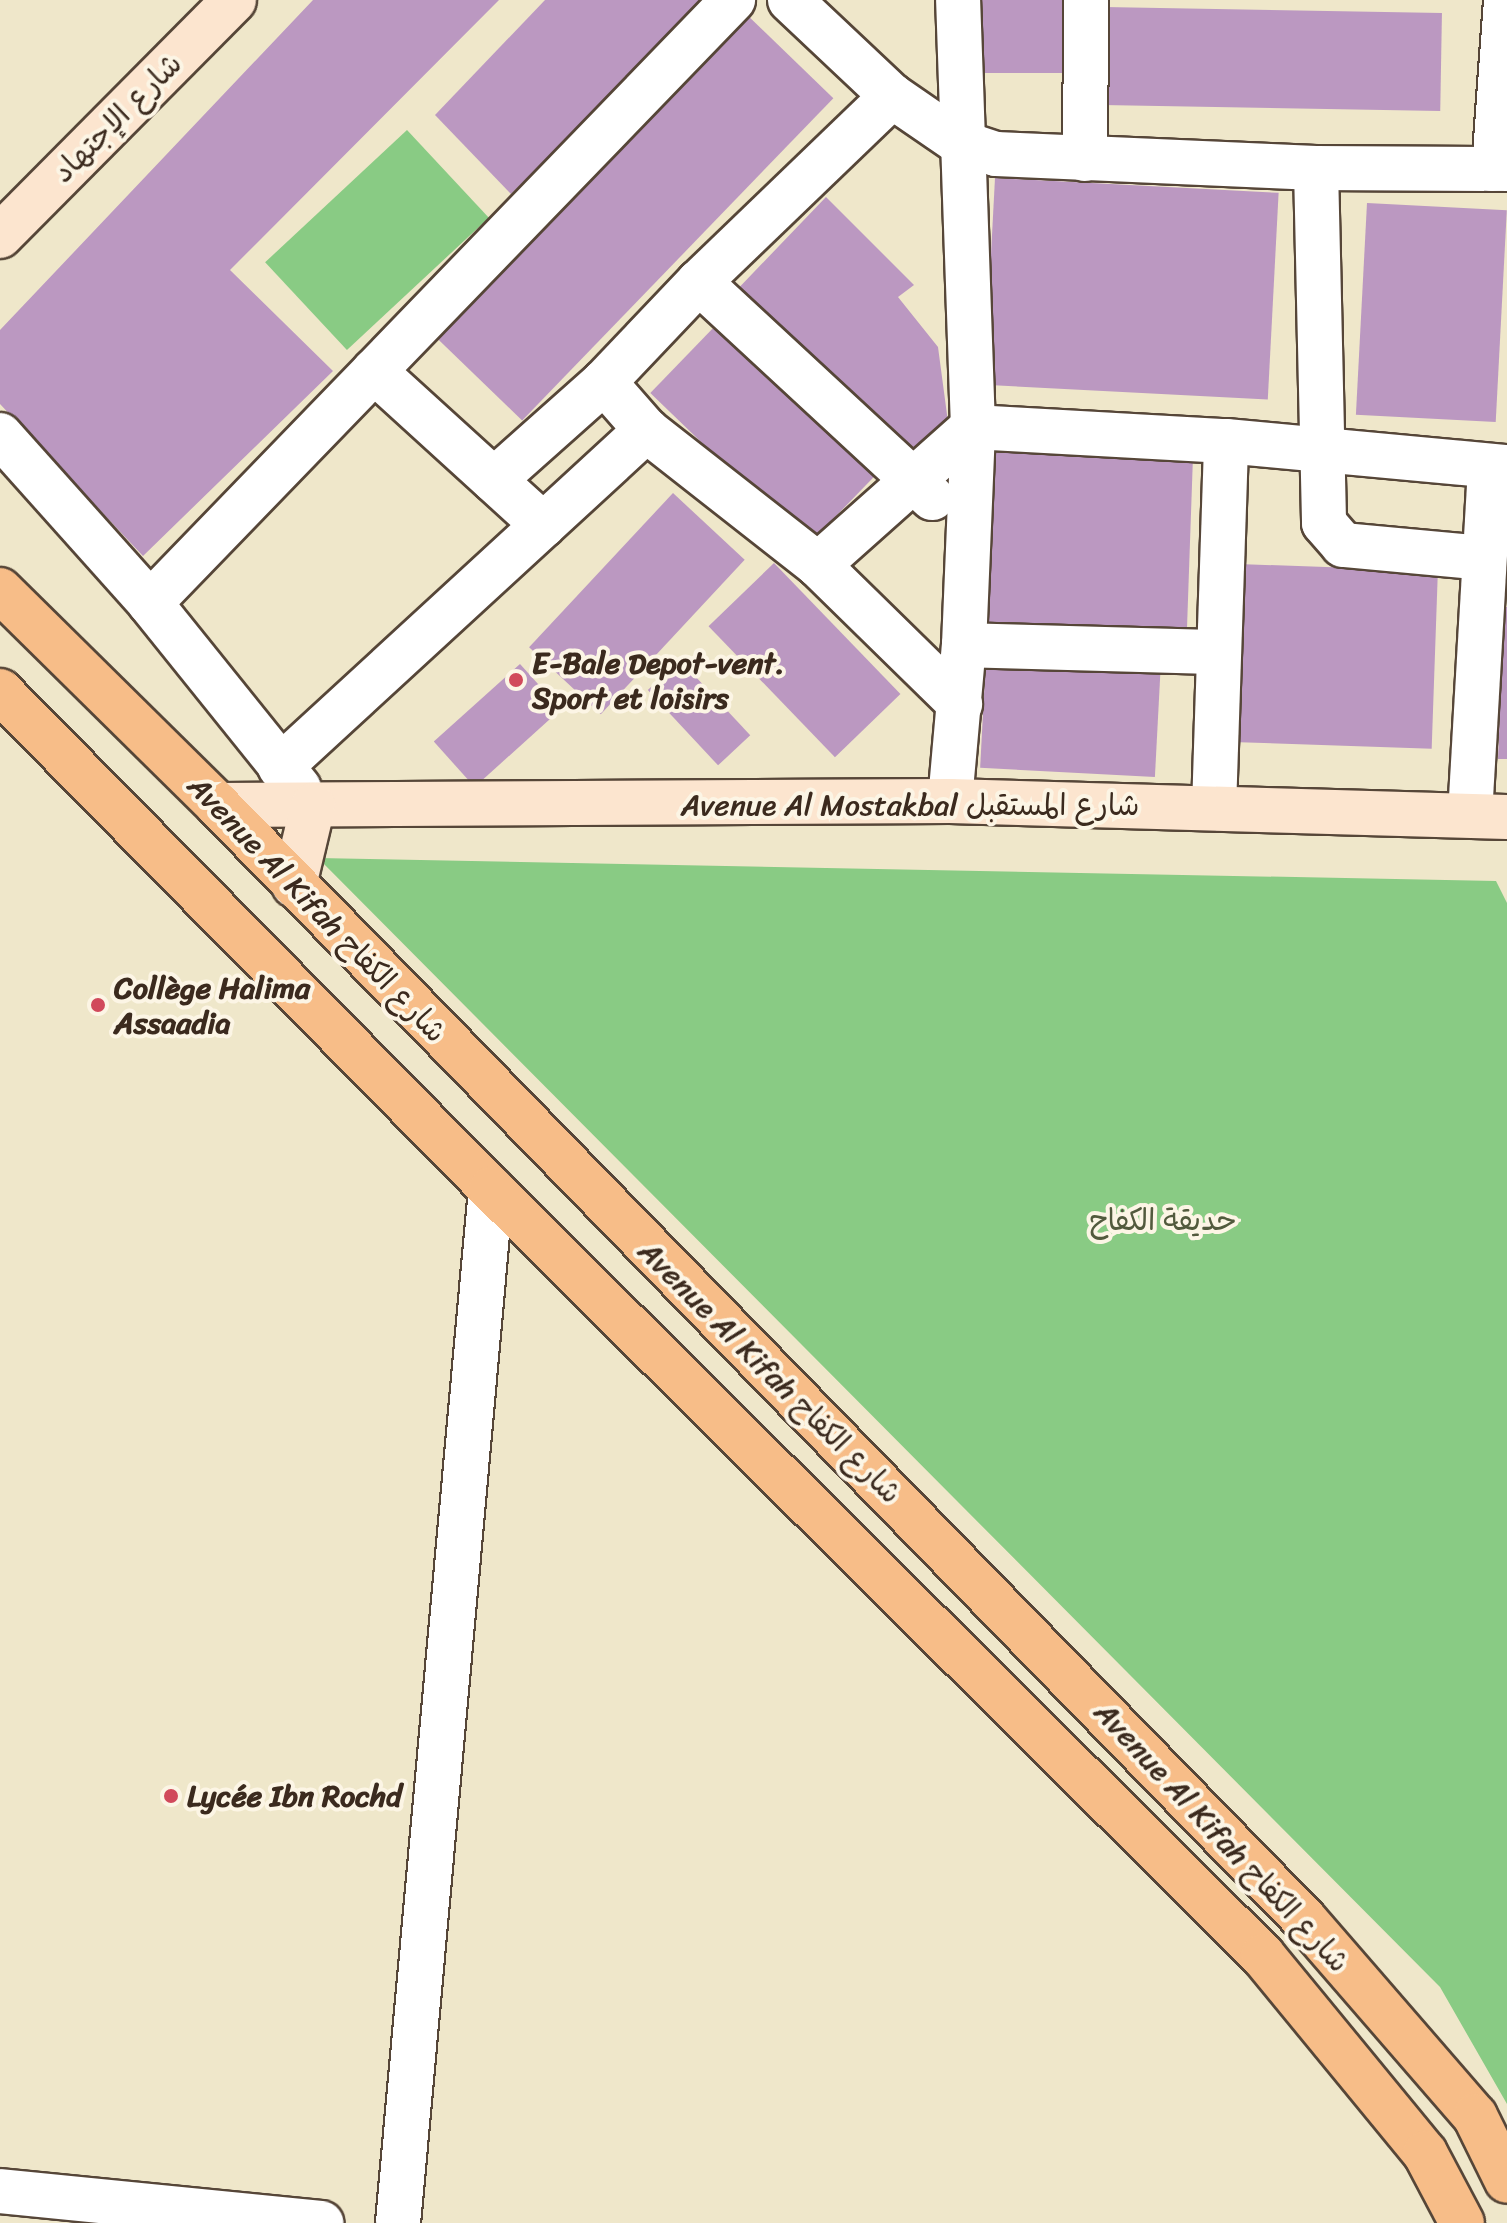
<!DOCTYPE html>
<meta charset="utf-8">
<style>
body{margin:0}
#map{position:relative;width:1507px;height:2223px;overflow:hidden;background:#efe7ca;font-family:Sriracha,"Playpen Sans Arabic",sans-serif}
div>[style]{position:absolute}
.green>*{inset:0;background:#89cb84;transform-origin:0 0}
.building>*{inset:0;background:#bb98c1;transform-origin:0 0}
.roads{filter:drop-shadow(2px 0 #564638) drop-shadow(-2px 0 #564638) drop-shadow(0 2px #564638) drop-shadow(0 -2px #564638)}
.street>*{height:44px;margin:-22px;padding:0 22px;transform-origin:22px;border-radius:22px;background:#fff}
.secondary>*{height:44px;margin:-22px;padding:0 22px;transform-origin:22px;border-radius:22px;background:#fce5cf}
.primary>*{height:44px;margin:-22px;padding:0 22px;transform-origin:22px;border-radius:22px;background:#f7bd88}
.dots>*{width:22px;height:22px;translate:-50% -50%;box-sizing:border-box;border:4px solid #fcf5e5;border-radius:50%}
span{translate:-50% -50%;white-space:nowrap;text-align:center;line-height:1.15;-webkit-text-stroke:8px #fcf5e5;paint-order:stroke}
.street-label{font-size:30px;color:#3b2a1e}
.poi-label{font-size:30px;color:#3b2a1e;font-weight:700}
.left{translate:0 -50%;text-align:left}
.park-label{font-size:30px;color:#525a3d}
</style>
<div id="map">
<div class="green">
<i style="left:407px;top:130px;width:120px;height:194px;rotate:47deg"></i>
<i style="clip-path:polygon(318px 858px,1496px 881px,1507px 903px,1507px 2104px,1440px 1987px)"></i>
</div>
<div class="building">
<i style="clip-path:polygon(313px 0,499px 0,230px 270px,333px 371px,143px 556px,0 404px,0 330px)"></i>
<i style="clip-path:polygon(545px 0,706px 0,511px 194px,435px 115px)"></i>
<i style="left:971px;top:0;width:101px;height:73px"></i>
<i style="left:1104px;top:7px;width:338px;height:98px;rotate:1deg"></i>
<i style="left:742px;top:10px;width:127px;height:448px;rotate:44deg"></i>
<i style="left:995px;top:178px;width:284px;height:207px;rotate:3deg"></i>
<i style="clip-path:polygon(826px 197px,914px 285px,898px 297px,938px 347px,948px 422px,903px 459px,731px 296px)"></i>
<i style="left:1367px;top:203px;width:140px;height:212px;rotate:3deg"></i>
<i style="left:717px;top:324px;width:219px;height:96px;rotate:44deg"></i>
<i style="left:1193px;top:456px;width:179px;height:201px;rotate:92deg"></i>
<i style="left:673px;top:493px;width:98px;height:211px;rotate:43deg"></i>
<i style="left:774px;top:563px;width:182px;height:91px;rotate:46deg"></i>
<i style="left:1238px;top:564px;width:200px;height:178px;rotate:2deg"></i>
<i style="clip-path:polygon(1504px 607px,1507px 607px,1507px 759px,1498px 759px)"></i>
<i style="left:986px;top:656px;width:175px;height:112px;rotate:3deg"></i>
<i style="left:680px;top:660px;width:103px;height:44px;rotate:47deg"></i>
<i style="left:520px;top:664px;width:61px;height:116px;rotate:48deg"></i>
</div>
<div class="roads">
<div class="street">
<i style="left:790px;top:0;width:140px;rotate:43.3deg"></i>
<i style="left:892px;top:96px;width:81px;rotate:34.5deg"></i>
<i style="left:959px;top:142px;width:39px;rotate:18deg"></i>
<i style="left:996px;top:154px;width:320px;rotate:2.5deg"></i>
<i style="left:1316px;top:168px;width:191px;rotate:0.3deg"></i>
<i style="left:1085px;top:159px;width:159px;rotate:-89.6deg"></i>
<i style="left:1316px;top:168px;width:355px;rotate:88.7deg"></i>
<i style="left:1324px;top:523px;width:29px;rotate:49deg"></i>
<i style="left:1343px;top:545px;width:140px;rotate:5.3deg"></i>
<i style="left:1494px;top:169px;width:169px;rotate:-85.9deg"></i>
<i style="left:699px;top:282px;width:318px;rotate:42.8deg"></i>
<i style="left:374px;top:371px;width:229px;rotate:42.3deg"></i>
<i style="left:646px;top:430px;width:219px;rotate:38.1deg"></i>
<i style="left:818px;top:565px;width:199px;rotate:44.4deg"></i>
<i style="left:0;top:435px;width:225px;rotate:48.2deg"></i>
<i style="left:150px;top:603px;width:238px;rotate:51.2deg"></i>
<i style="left:494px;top:480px;width:147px;rotate:-41.7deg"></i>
<i style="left:818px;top:565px;width:208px;rotate:-41.7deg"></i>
<i style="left:973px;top:427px;width:253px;rotate:3.2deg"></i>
<i style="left:1226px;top:441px;width:282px;rotate:5.3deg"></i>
<i style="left:150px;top:603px;width:839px;rotate:-45.97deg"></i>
<i style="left:964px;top:645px;width:254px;rotate:1.6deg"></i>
<i style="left:280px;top:767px;width:498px;rotate:-42.6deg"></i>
<i style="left:646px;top:430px;width:64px;rotate:-131.2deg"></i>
<i style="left:604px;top:382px;width:138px;rotate:-46.5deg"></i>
<i style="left:699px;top:282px;width:268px;rotate:-43.9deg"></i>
<i style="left:950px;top:801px;width:157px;rotate:-84.9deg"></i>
<i style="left:964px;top:645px;width:218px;rotate:-87.6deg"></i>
<i style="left:973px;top:427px;width:427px;rotate:-92deg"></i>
<i style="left:1214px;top:808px;width:367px;rotate:-88.1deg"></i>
<i style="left:1470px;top:815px;width:349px;rotate:-86.7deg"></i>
<i style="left:0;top:2191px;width:323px;rotate:5.7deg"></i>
<i style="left:398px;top:2223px;width:1038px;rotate:-84.86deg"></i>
</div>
<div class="secondary">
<i style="left:0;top:236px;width:332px;rotate:-45.2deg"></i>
<i style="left:218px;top:805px;width:732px;rotate:-0.31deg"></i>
<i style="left:950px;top:801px;width:557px;rotate:1.65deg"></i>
<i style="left:294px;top:885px;width:82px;rotate:-76.6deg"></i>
</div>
<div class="primary">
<i style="left:0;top:590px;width:306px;rotate:44.6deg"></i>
<i style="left:218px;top:805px;width:1557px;rotate:45.73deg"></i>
<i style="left:1305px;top:1920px;width:259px;rotate:49.1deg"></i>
<i style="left:1475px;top:2116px;width:72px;rotate:63.8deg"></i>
<i style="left:0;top:691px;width:699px;rotate:45.41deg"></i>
<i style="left:491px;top:1189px;width:1088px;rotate:44.81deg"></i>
<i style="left:1263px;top:1956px;width:255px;rotate:50.6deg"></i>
<i style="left:1425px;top:2153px;width:79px;rotate:62.1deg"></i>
</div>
</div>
<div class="dots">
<i style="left:516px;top:680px;background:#d1495b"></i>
<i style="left:98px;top:1005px;background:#d1495b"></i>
<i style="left:171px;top:1796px;background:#d1495b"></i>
</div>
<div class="street-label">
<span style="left:117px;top:118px;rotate:-45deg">شارع الإجتهاد</span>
<span style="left:910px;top:805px">Avenue Al Mostakbal شارع المستقبل</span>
<span style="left:317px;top:909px;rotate:46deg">Avenue Al Kifah شارع الكفاح</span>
<span style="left:770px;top:1372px;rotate:45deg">Avenue Al Kifah شارع الكفاح</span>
<span style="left:1222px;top:1837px;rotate:47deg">Avenue Al Kifah شارع الكفاح</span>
</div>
<div class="poi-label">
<span class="left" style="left:532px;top:680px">E-Bale Depot-vent.<br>Sport et loisirs</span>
<span class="left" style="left:114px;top:1005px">Collège Halima<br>Assaadia</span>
<span class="left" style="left:187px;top:1796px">Lycée Ibn Rochd</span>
</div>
<div class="park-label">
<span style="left:1163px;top:1220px">حديقة الكفاح</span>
</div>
</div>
